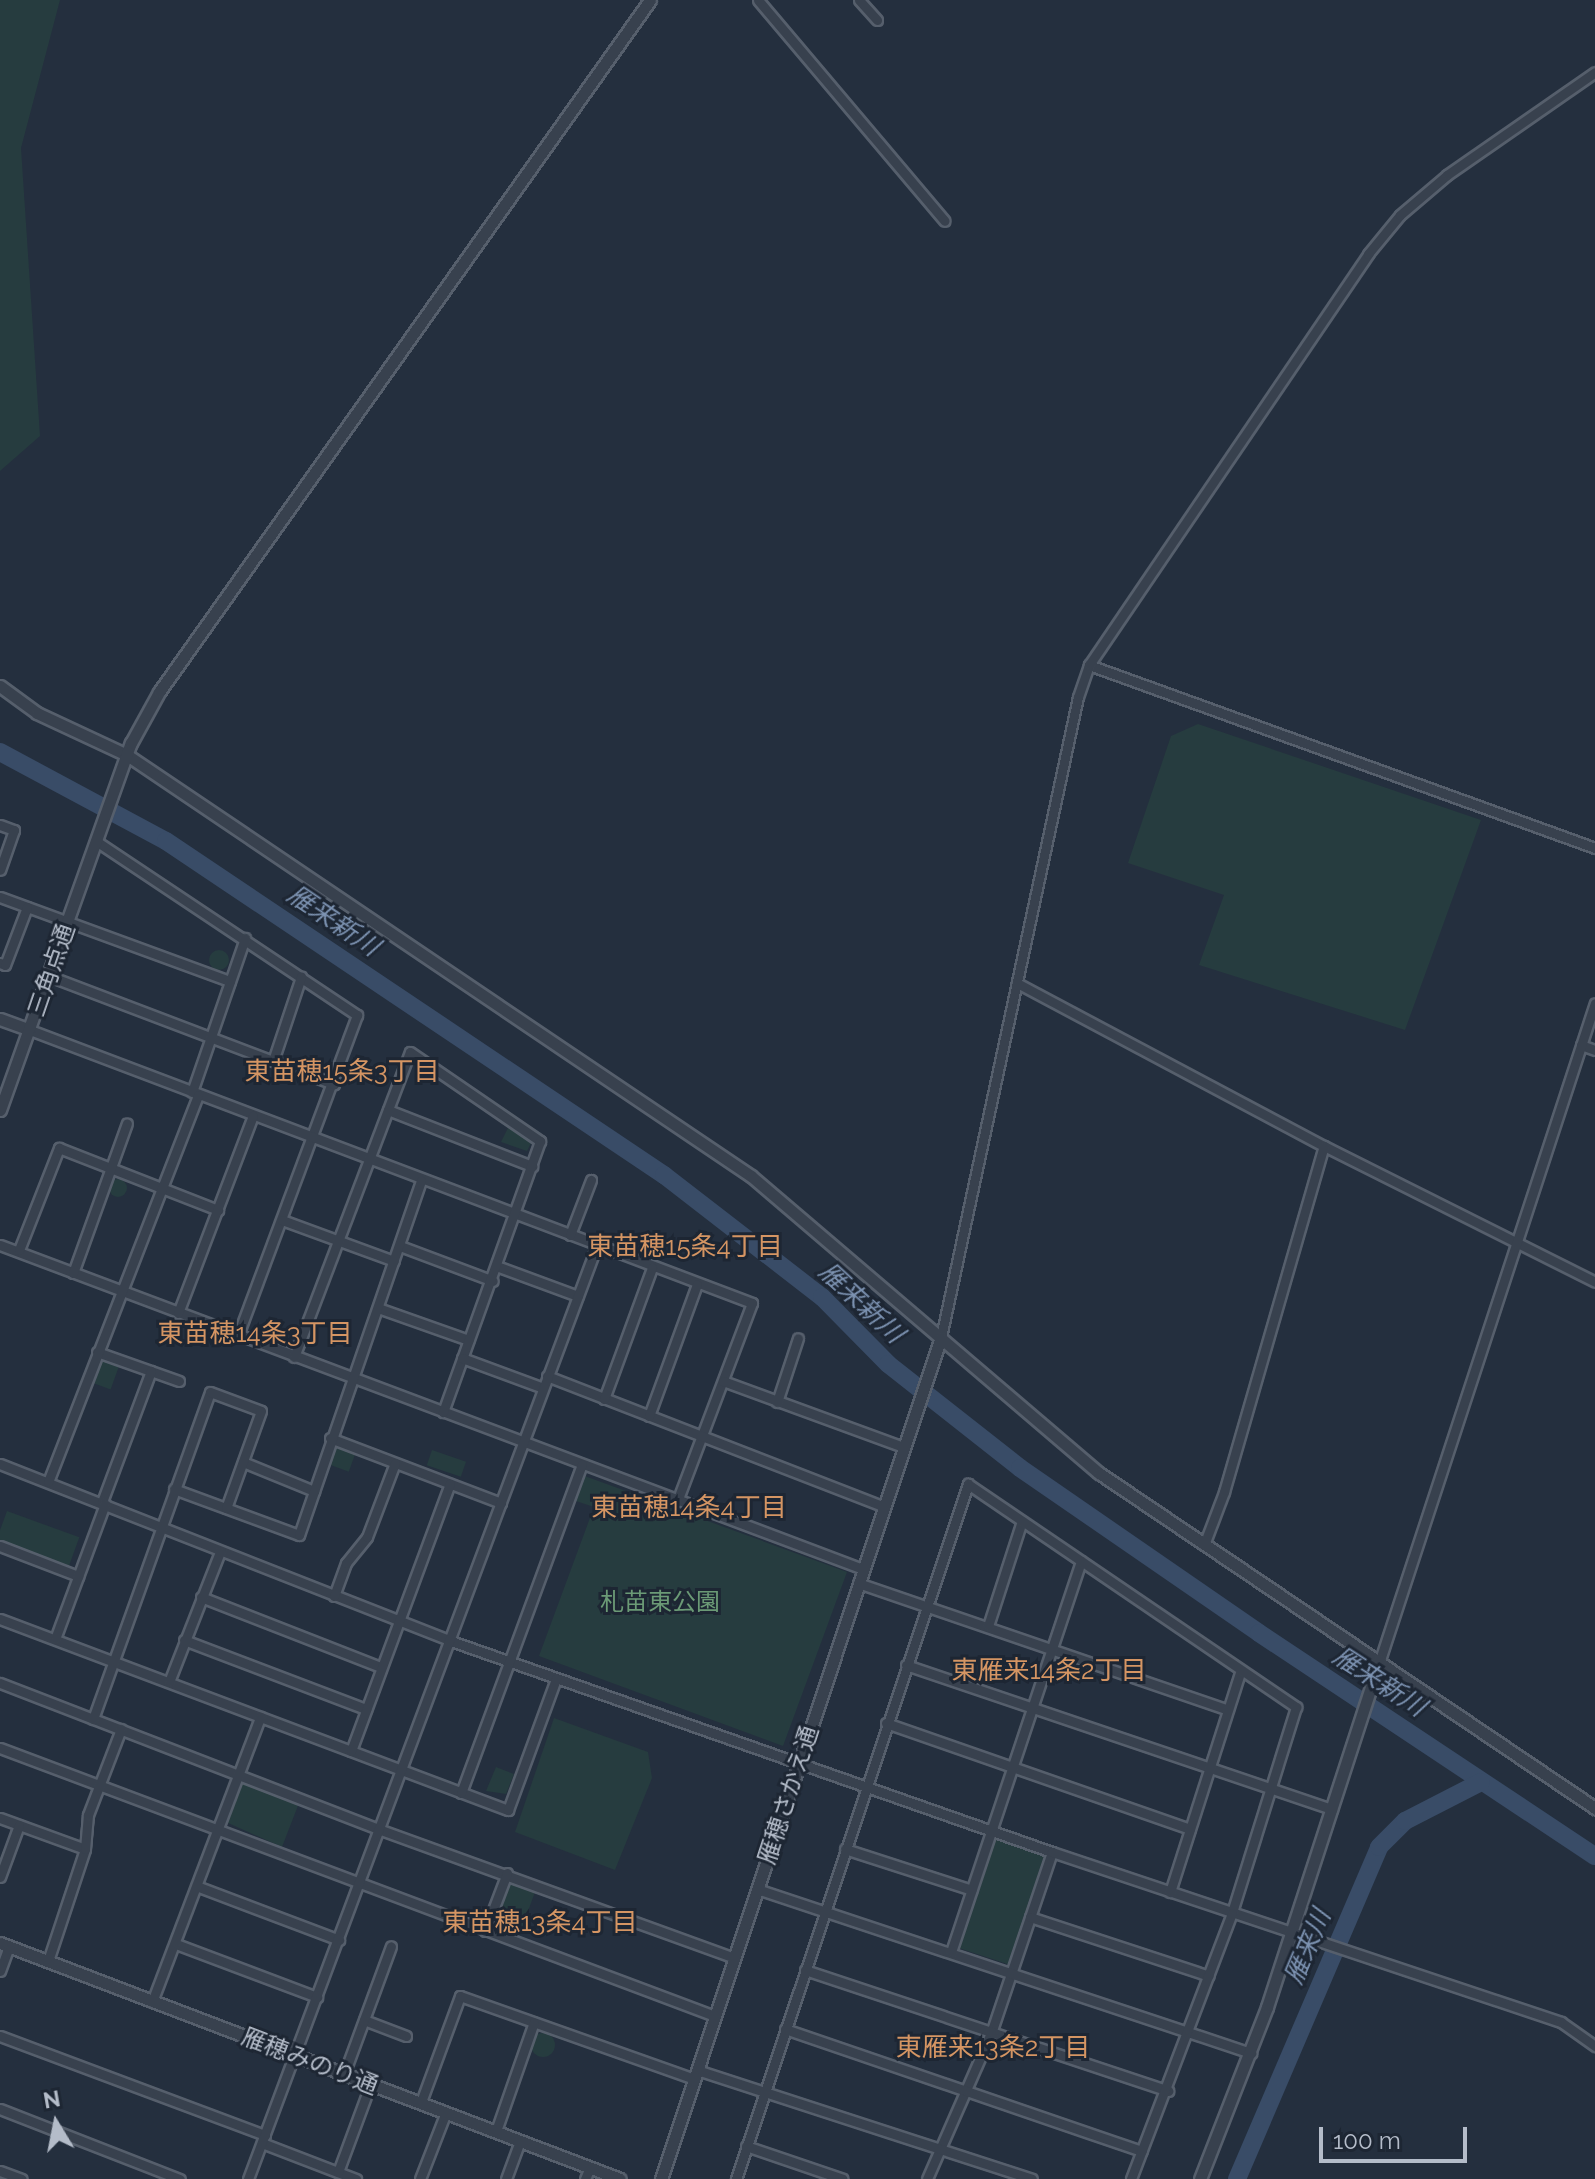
<!DOCTYPE html>
<meta charset="utf-8">
<style>
body{margin:0}
#map{position:relative;width:1595px;height:2179px;overflow:hidden;background:#242f3e;font-family:Raleway,"Noto Sans JP",sans-serif}
div>[style]{position:absolute}
.green>*{inset:0;background:#263c3f;transform-origin:0 0}
.round{border-radius:50%}
.river>*{height:18px;margin:-9px;padding:0 9px;transform-origin:9px;border-radius:9px;background:#394c67}
.roads{filter:drop-shadow(2px 0 #565f6c) drop-shadow(-2px 0 #565f6c) drop-shadow(0 2px #565f6c) drop-shadow(0 -2px #565f6c)}
.minor>*{height:9px;margin:-4.5px;padding:0 4.5px;transform-origin:4.5px;border-radius:4.5px;background:#38414e}
.tertiary>*{height:11px;margin:-5.5px;padding:0 5.5px;transform-origin:5.5px;border-radius:5.5px;background:#38414e}
span{translate:-50% -50%;white-space:nowrap;text-align:center;line-height:1.15;-webkit-text-stroke:6px #1d2633;paint-order:stroke}
.street-label{font-size:24px;color:#b4bcc9}
.park-label{font-size:24px;color:#6b9a76}
.water-label{font-size:26px;color:#7c92b1;font-style:italic}
.neighbourhood-label{font-size:26px;color:#d59563}
.north{position:absolute;left:16px;top:2083px;width:80px;height:80px;-webkit-text-stroke:6px #1d2633;paint-order:stroke;rotate:350deg;font-size:22px;font-weight:700;line-height:32px;text-align:center;color:#b4bcc9}
.north::after{content:'';display:block;margin:auto;width:28px;height:36px;background:#b4bcc9;clip-path:polygon(50% 0,100% 100%,50% 72%,0 100%)}
.scale{position:absolute;left:1319px;top:2127px;width:148px;height:36px;box-sizing:border-box;border:4px solid #b4bcc9;border-top:0;padding-left:10px;font-size:24px;line-height:28px;white-space:nowrap;color:#b4bcc9;-webkit-text-stroke:6px #1d2633;paint-order:stroke}
</style>
<div id="map">
<div class="green">
<i style="clip-path:polygon(0 0,60px 0,21px 148px,40px 436px,0 471px)"></i>
<i style="clip-path:polygon(1198px 724px,1481px 820px,1405px 1030px,1199px 965px,1224px 895px,1128px 863px,1171px 736px)"></i>
<i class="round" style="left:209px;top:950px;width:20px;height:20px"></i>
<i style="clip-path:polygon(509px 1126px,531px 1143px,527px 1151px,501px 1142px)"></i>
<i class="round" style="left:109px;top:1179px;width:18px;height:18px"></i>
<i style="left:100px;top:1360px;width:20px;height:24px;rotate:20deg"></i>
<i style="left:334px;top:1445px;width:23px;height:20px;rotate:20deg"></i>
<i style="left:432px;top:1450px;width:36px;height:16px;rotate:19deg"></i>
<i style="clip-path:polygon(582px 1475px,847px 1572px,783px 1746px,539px 1656px,594px 1507px,573px 1500px)"></i>
<i style="left:7px;top:1511px;width:77px;height:32px;rotate:20deg"></i>
<i style="clip-path:polygon(554px 1718px,648px 1752px,652px 1778px,615px 1870px,515px 1832px)"></i>
<i style="clip-path:polygon(496px 1767px,514px 1774px,506px 1794px,486px 1791px)"></i>
<i style="clip-path:polygon(245px 1782px,299px 1803px,282px 1847px,226px 1822px,239px 1784px)"></i>
<i style="left:995px;top:1839px;width:52px;height:115px;rotate:18deg"></i>
<i style="clip-path:polygon(511px 1883px,535px 1892px,519px 1936px,493px 1922px)"></i>
<i class="round" style="left:531px;top:2033px;width:24px;height:24px"></i>
</div>
<div class="river">
<i style="left:0;top:752px;width:188px;rotate:28.2deg"></i>
<i style="left:166px;top:841px;width:600px;rotate:33.85deg"></i>
<i style="left:664px;top:1175px;width:200px;rotate:37.7deg"></i>
<i style="left:822px;top:1297px;width:94px;rotate:45.4deg"></i>
<i style="left:888px;top:1364px;width:168px;rotate:38.2deg"></i>
<i style="left:1020px;top:1468px;width:290px;rotate:34.6deg"></i>
<i style="left:1259px;top:1633px;width:403px;rotate:33.6deg"></i>
<i style="left:1237px;top:2179px;width:361px;rotate:-66.8deg"></i>
<i style="left:1379px;top:1847px;width:37px;rotate:-45deg"></i>
<i style="left:1405px;top:1821px;width:85px;rotate:-27.2deg"></i>
</div>
<div class="roads">
<div class="minor">
<i style="left:758px;top:0;width:289px;rotate:49.8deg"></i>
<i style="left:859px;top:0;width:27px;rotate:48deg"></i>
<i style="left:1089px;top:665px;width:538px;rotate:19.88deg"></i>
<i style="left:0;top:825px;width:15px;rotate:20deg"></i>
<i style="left:14px;top:830px;width:42px;rotate:109.3deg"></i>
<i style="left:96px;top:841px;width:314px;rotate:33.7deg"></i>
<i style="left:357px;top:1015px;width:341px;rotate:110.4deg"></i>
<i style="left:0;top:897px;width:245px;rotate:20.1deg"></i>
<i style="left:0;top:963px;width:5px;rotate:22deg"></i>
<i style="left:5px;top:965px;width:62px;rotate:-69.2deg"></i>
<i style="left:49px;top:976px;width:305px;rotate:20.8deg"></i>
<i style="left:1017px;top:983px;width:348px;rotate:28deg"></i>
<i style="left:1324px;top:1146px;width:303px;rotate:26.6deg"></i>
<i style="left:30px;top:1030px;width:772px;rotate:20.71deg"></i>
<i style="left:752px;top:1303px;width:212px;rotate:110.7deg"></i>
<i style="left:1581px;top:1045px;width:15px;rotate:20deg"></i>
<i style="left:273px;top:1061px;width:89px;rotate:-71.6deg"></i>
<i style="left:192px;top:1092px;width:163px;rotate:-71deg"></i>
<i style="left:388px;top:1110px;width:155px;rotate:21.3deg"></i>
<i style="left:282px;top:1220px;width:119px;rotate:20.1deg"></i>
<i style="left:570px;top:1235px;width:59px;rotate:-69.1deg"></i>
<i style="left:0;top:1245px;width:922px;rotate:20.58deg"></i>
<i style="left:400px;top:1246px;width:99px;rotate:20.6deg"></i>
<i style="left:19px;top:1250px;width:110px;rotate:-68.6deg"></i>
<i style="left:59px;top:1148px;width:171px;rotate:21.3deg"></i>
<i style="left:499px;top:1267px;width:84px;rotate:20.2deg"></i>
<i style="left:73px;top:1273px;width:159px;rotate:-70.2deg"></i>
<i style="left:378px;top:1308px;width:96px;rotate:19.4deg"></i>
<i style="left:178px;top:1313px;width:211px;rotate:-69.2deg"></i>
<i style="left:941px;top:1337px;width:654px;rotate:-77.92deg"></i>
<i style="left:1078px;top:697px;width:34px;rotate:-71deg"></i>
<i style="left:1089px;top:665px;width:497px;rotate:-55.8deg"></i>
<i style="left:1368px;top:254px;width:50px;rotate:-50.6deg"></i>
<i style="left:1400px;top:215px;width:62px;rotate:-40.4deg"></i>
<i style="left:1447px;top:175px;width:180px;rotate:-34.8deg"></i>
<i style="left:97px;top:1352px;width:87px;rotate:19.5deg"></i>
<i style="left:294px;top:1357px;width:326px;rotate:-69.2deg"></i>
<i style="left:410px;top:1052px;width:158px;rotate:34.4deg"></i>
<i style="left:540px;top:1141px;width:288px;rotate:109.7deg"></i>
<i style="left:462px;top:1358px;width:86px;rotate:20.3deg"></i>
<i style="left:547px;top:1376px;width:362px;rotate:21.2deg"></i>
<i style="left:723px;top:1381px;width:192px;rotate:20.1deg"></i>
<i style="left:604px;top:1399px;width:140px;rotate:-69.9deg"></i>
<i style="left:777px;top:1402px;width:67px;rotate:-71.8deg"></i>
<i style="left:649px;top:1416px;width:140px;rotate:-70deg"></i>
<i style="left:330px;top:1438px;width:183px;rotate:20.8deg"></i>
<i style="left:243px;top:1462px;width:77px;rotate:22.2deg"></i>
<i style="left:0;top:1464px;width:484px;rotate:21.4deg"></i>
<i style="left:451px;top:1641px;width:637px;rotate:19.35deg"></i>
<i style="left:1052px;top:1852px;width:191px;rotate:108.6deg"></i>
<i style="left:991px;top:2033px;width:159px;rotate:113.7deg"></i>
<i style="left:48px;top:1482px;width:415px;rotate:-68.8deg"></i>
<i style="left:174px;top:1489px;width:133px;rotate:20.2deg"></i>
<i style="left:299px;top:1535px;width:375px;rotate:-71deg"></i>
<i style="left:102px;top:1502px;width:140px;rotate:-69.5deg"></i>
<i style="left:1204px;top:1545px;width:57px;rotate:-69.3deg"></i>
<i style="left:1224px;top:1492px;width:360px;rotate:-73.9deg"></i>
<i style="left:0;top:1546px;width:84px;rotate:21deg"></i>
<i style="left:858px;top:1583px;width:391px;rotate:18.9deg"></i>
<i style="left:334px;top:1596px;width:35px;rotate:-70deg"></i>
<i style="left:346px;top:1563px;width:33px;rotate:-51deg"></i>
<i style="left:367px;top:1537px;width:79px;rotate:-69.3deg"></i>
<i style="left:201px;top:1597px;width:193px;rotate:21.3deg"></i>
<i style="left:0;top:1619px;width:543px;rotate:20.61deg"></i>
<i style="left:508px;top:1810px;width:140px;rotate:-69.9deg"></i>
<i style="left:988px;top:1626px;width:110px;rotate:-72.1deg"></i>
<i style="left:55px;top:1639px;width:144px;rotate:-69.7deg"></i>
<i style="left:184px;top:1640px;width:195px;rotate:20.8deg"></i>
<i style="left:1380px;top:1660px;width:691px;rotate:-71.88deg"></i>
<i style="left:906px;top:1665px;width:450px;rotate:18.7deg"></i>
<i style="left:169px;top:1682px;width:140px;rotate:-68.6deg"></i>
<i style="left:0;top:1683px;width:408px;rotate:21.1deg"></i>
<i style="left:381px;top:1830px;width:375px;rotate:19.9deg"></i>
<i style="left:93px;top:1719px;width:347px;rotate:-70.3deg"></i>
<i style="left:210px;top:1392px;width:54px;rotate:20.4deg"></i>
<i style="left:261px;top:1411px;width:103px;rotate:109.8deg"></i>
<i style="left:886px;top:1723px;width:322px;rotate:19.2deg"></i>
<i style="left:0;top:1748px;width:764px;rotate:20.55deg"></i>
<i style="left:351px;top:1751px;width:285px;rotate:-69.7deg"></i>
<i style="left:461px;top:1793px;width:350px;rotate:-69.8deg"></i>
<i style="left:0;top:1818px;width:90px;rotate:20deg"></i>
<i style="left:845px;top:1849px;width:133px;rotate:17.9deg"></i>
<i style="left:1052px;top:1852px;width:537px;rotate:18.47deg"></i>
<i style="left:1561px;top:2022px;width:42px;rotate:35.2deg"></i>
<i style="left:0;top:1877px;width:55px;rotate:-69.9deg"></i>
<i style="left:199px;top:1887px;width:150px;rotate:20.7deg"></i>
<i style="left:757px;top:1889px;width:521px;rotate:18.37deg"></i>
<i style="left:1170px;top:1892px;width:230px;rotate:-72.3deg"></i>
<i style="left:1030px;top:1917px;width:188px;rotate:18.2deg"></i>
<i style="left:485px;top:1931px;width:62px;rotate:-69.2deg"></i>
<i style="left:176px;top:1944px;width:151px;rotate:20.6deg"></i>
<i style="left:951px;top:1952px;width:412px;rotate:-71.6deg"></i>
<i style="left:48px;top:1961px;width:118px;rotate:-71.7deg"></i>
<i style="left:85px;top:1849px;width:34px;rotate:-85deg"></i>
<i style="left:88px;top:1815px;width:92px;rotate:-69deg"></i>
<i style="left:805px;top:1970px;width:383px;rotate:18.4deg"></i>
<i style="left:0;top:1971px;width:27px;rotate:-70deg"></i>
<i style="left:152px;top:2002px;width:305px;rotate:-69.2deg"></i>
<i style="left:364px;top:2020px;width:45px;rotate:20.9deg"></i>
<i style="left:785px;top:2029px;width:377px;rotate:18.9deg"></i>
<i style="left:0;top:2036px;width:283px;rotate:20.5deg"></i>
<i style="left:697px;top:2070px;width:352px;rotate:18deg"></i>
<i style="left:344px;top:2074px;width:136px;rotate:-69.8deg"></i>
<i style="left:421px;top:2102px;width:113px;rotate:-69.8deg"></i>
<i style="left:460px;top:1996px;width:248px;rotate:19.5deg"></i>
<i style="left:0;top:2109px;width:193px;rotate:21.3deg"></i>
<i style="left:496px;top:2131px;width:115px;rotate:-70.8deg"></i>
<i style="left:262px;top:2143px;width:101px;rotate:21deg"></i>
<i style="left:746px;top:2146px;width:102px;rotate:18.8deg"></i>
<i style="left:0;top:2171px;width:23px;rotate:20deg"></i>
<i style="left:338px;top:2172px;width:95px;rotate:-69.7deg"></i>
<i style="left:248px;top:2179px;width:997px;rotate:-69.51deg"></i>
<i style="left:420px;top:2179px;width:72px;rotate:-68.8deg"></i>
<i style="left:506px;top:2179px;width:40px;rotate:-69.8deg"></i>
<i style="left:585px;top:2179px;width:13px;rotate:-67deg"></i>
<i style="left:736px;top:2179px;width:733px;rotate:-71.54deg"></i>
<i style="left:968px;top:1484px;width:397px;rotate:34.2deg"></i>
<i style="left:1296px;top:1707px;width:216px;rotate:107.3deg"></i>
<i style="left:1232px;top:1913px;width:285px;rotate:110.8deg"></i>
</div>
<div class="tertiary">
<i style="left:0;top:686px;width:46px;rotate:36.1deg"></i>
<i style="left:37px;top:713px;width:99px;rotate:25deg"></i>
<i style="left:127px;top:755px;width:753px;rotate:34.01deg"></i>
<i style="left:751px;top:1176px;width:458px;rotate:40.5deg"></i>
<i style="left:1099px;top:1473px;width:599px;rotate:34.04deg"></i>
<i style="left:0;top:1019px;width:32px;rotate:20deg"></i>
<i style="left:0;top:1110px;width:390px;rotate:-70.4deg"></i>
<i style="left:131px;top:743px;width:58px;rotate:-61.2deg"></i>
<i style="left:159px;top:692px;width:848px;rotate:-54.64deg"></i>
<i style="left:0;top:1943px;width:663px;rotate:20.84deg"></i>
<i style="left:661px;top:2179px;width:887px;rotate:-71.61deg"></i>
<i style="left:1200px;top:2179px;width:185px;rotate:-68.7deg"></i>
<i style="left:1267px;top:2007px;width:365px;rotate:-72deg"></i>
</div>
</div>
<div class="street-label">
<span style="left:51px;top:970px;rotate:-71deg">三角点通</span>
<span style="left:788px;top:1795px;rotate:-72deg">雁穂さかえ通</span>
<span style="left:310px;top:2061px;rotate:21deg">雁穂みのり通</span>
</div>
<div class="park-label">
<span style="left:660px;top:1602px">札苗東公園</span>
</div>
<div class="water-label">
<span style="left:333px;top:921px;rotate:34deg">雁来新川</span>
<span style="left:861px;top:1303px;rotate:43deg">雁来新川</span>
<span style="left:1379px;top:1682px;rotate:33deg">雁来新川</span>
<span style="left:1308px;top:1947px;rotate:-67deg">雁来川</span>
</div>
<div class="neighbourhood-label">
<span style="left:342px;top:1072px">東苗穂15条3丁目</span>
<span style="left:685px;top:1247px">東苗穂15条4丁目</span>
<span style="left:255px;top:1334px">東苗穂14条3丁目</span>
<span style="left:689px;top:1508px">東苗穂14条4丁目</span>
<span style="left:1049px;top:1671px">東雁来14条2丁目</span>
<span style="left:540px;top:1923px">東苗穂13条4丁目</span>
<span style="left:993px;top:2048px">東雁来13条2丁目</span>
</div>
<div class="north">N</div>
<div class="scale">100 m</div>
</div>
